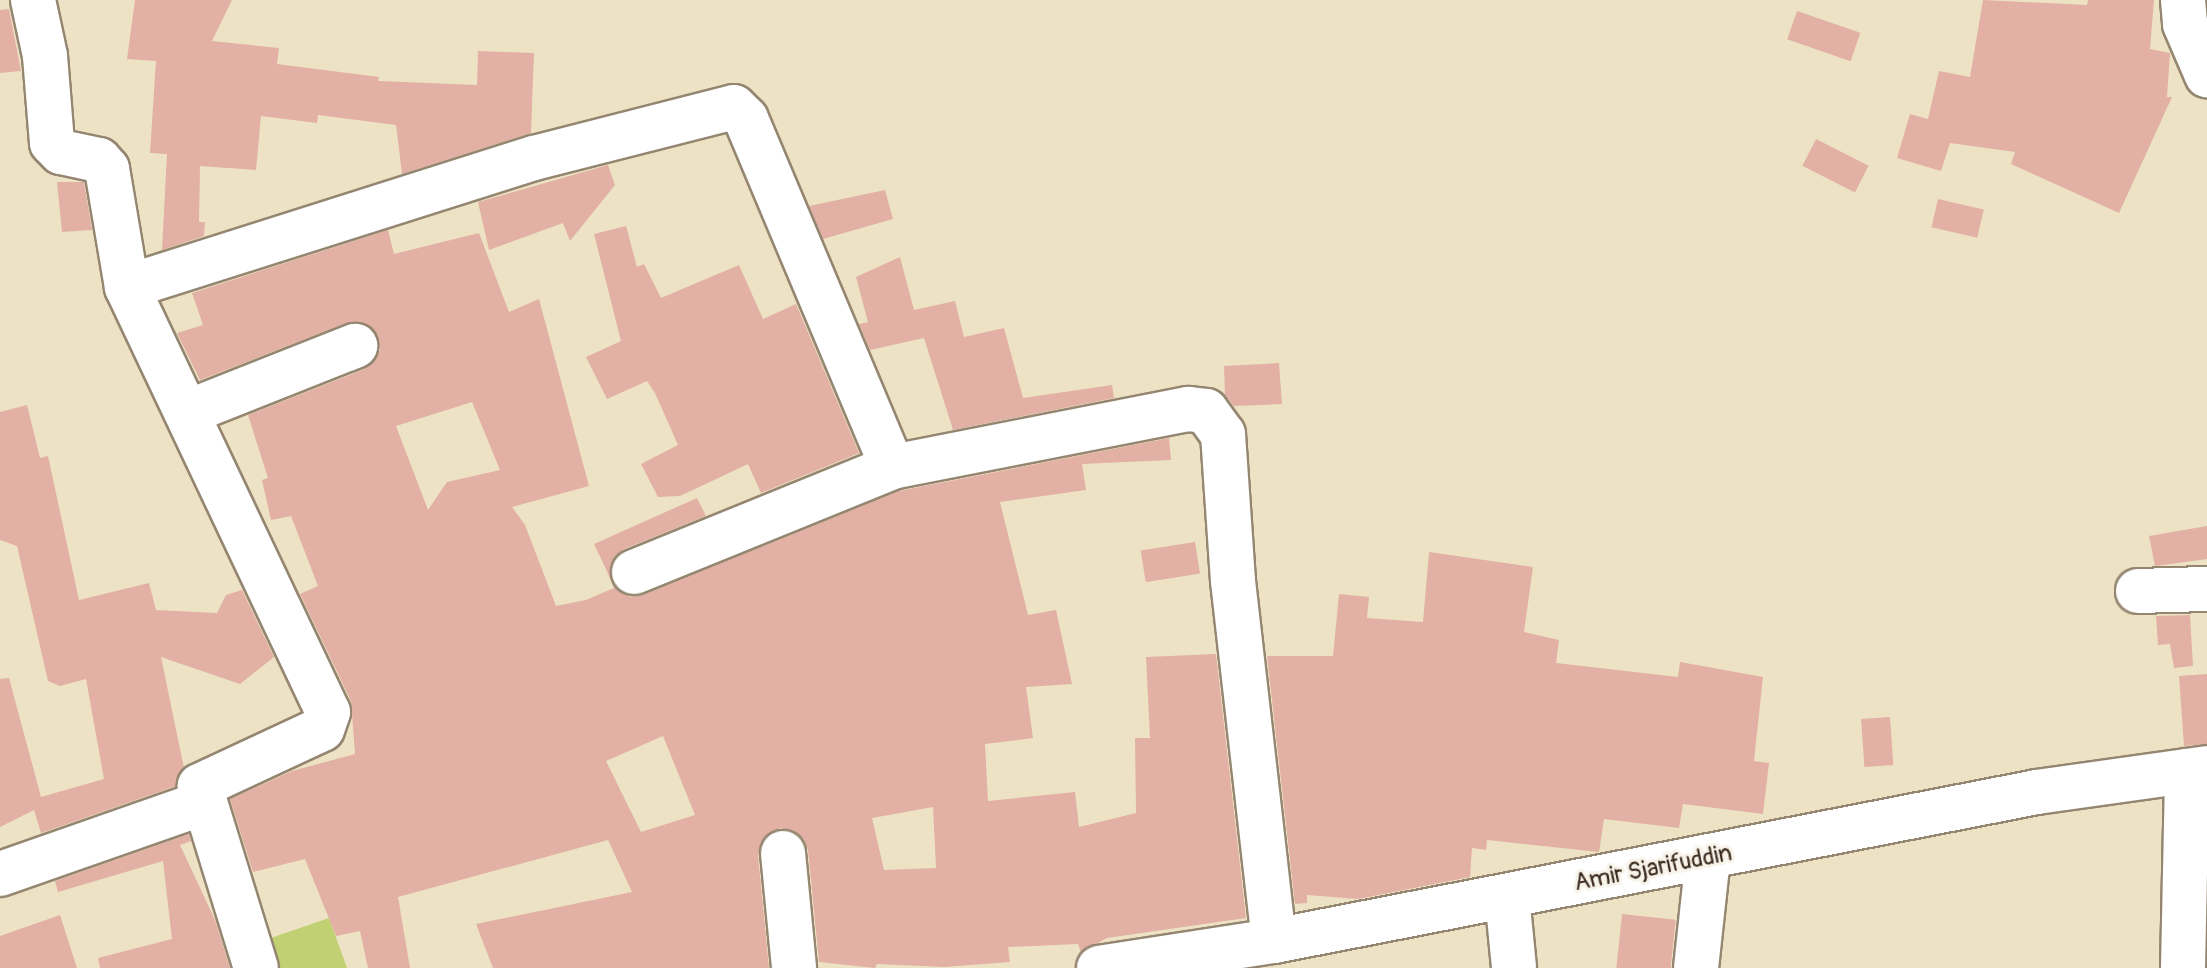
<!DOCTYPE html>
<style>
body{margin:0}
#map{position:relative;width:2207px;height:968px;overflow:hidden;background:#ede3c4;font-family:Pangolin,sans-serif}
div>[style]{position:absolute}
.green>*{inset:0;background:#c1d073}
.building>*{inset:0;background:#e2b0a4;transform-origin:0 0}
.roads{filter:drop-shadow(2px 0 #948671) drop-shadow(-2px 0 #948671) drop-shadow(0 2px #948671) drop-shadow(0 -2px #948671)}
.minor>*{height:44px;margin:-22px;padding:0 22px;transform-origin:22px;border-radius:22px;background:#fff}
.major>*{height:44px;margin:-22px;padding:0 22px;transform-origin:22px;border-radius:22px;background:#fff}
span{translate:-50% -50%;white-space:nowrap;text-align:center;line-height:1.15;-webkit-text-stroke:6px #f7f3e8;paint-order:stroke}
.street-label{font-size:24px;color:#3b2a1e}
</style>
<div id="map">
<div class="green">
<i style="clip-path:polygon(329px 918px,347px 968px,272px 968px,262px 941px)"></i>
</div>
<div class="building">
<i style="clip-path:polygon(135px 0,232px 0,212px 41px,279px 48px,277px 64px,379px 77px,378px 81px,477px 85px,478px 51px,534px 53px,531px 133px,402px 174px,396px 125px,318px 115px,317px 123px,261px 116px,256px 170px,200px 166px,199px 222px,205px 222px,204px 236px,162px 250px,167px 154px,150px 153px,156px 61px,127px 59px)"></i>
<i style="clip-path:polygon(1983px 0,2087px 5px,2088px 0,2154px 0,2150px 49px,2170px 53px,2167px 97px,2172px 97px,2119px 213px,2011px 164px,2015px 152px,1950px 143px,1941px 171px,1897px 158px,1910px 114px,1928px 119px,1939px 71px,1970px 77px)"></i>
<i style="clip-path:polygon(9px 9px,21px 71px,0 73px,0 10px)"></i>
<i style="left:1797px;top:11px;width:67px;height:30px;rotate:19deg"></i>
<i style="left:1816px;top:139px;width:59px;height:30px;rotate:27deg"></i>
<i style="clip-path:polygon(608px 165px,615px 185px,570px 241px,563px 223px,489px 250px,478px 202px)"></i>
<i style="clip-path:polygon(57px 182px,84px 182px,92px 230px,62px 232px)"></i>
<i style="clip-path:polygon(885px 190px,893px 219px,823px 239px,809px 206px)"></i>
<i style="left:1938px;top:199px;width:47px;height:29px;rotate:13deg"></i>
<i style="clip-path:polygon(626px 226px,637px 267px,644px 264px,661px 298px,739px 265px,763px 319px,796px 304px,859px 453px,761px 493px,748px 464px,680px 496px,658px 497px,641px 464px,678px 445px,655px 393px,647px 381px,607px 399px,586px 357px,621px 341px,594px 234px)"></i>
<i style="clip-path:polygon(evenodd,388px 230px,394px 254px,479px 233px,509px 312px,539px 299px,589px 486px,512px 507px,525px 525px,556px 606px,586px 600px,614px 588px,612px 582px,630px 597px,643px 595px,899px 491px,1169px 438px,1171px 460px,1082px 464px,1086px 490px,1000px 502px,1028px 615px,1056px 610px,1072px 684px,1026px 687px,1033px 738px,985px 744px,988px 801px,1075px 792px,1079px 827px,1136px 813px,1135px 738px,1150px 738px,1146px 657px,1216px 654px,1246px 918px,1107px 938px,1081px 952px,1078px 944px,1008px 947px,1010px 962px,944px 967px,877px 964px,875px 968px,819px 962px,808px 850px,803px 838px,781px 828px,768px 833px,758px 855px,769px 968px,493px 968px,476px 924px,632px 892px,608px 840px,398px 897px,410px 968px,368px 968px,360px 931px,336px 936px,305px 859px,253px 872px,230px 799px,292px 771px,355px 754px,351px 701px,300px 594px,318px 586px,291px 516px,271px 520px,262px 480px,268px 478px,248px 415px,365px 369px,380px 350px,378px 338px,370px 326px,346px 323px,200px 380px,177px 333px,203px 325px,192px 293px,388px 230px,472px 402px,500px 470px,447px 482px,428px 510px,396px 426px,472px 402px,388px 230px,663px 736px,695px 815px,641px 832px,606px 761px,663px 736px,388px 230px,933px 807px,936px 868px,884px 870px,872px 818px,933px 807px)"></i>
<i style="clip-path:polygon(900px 257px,914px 310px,955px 301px,964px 337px,1004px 328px,1023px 398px,1112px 385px,1114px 398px,953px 430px,924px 338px,870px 350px,859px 324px,868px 322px,856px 277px)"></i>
<i style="clip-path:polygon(1279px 363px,1282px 404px,1234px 406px,1225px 395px,1224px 366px)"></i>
<i style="clip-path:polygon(27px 405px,40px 458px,48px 456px,79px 600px,149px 583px,156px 610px,217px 613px,226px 595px,242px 590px,274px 657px,240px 684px,161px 657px,184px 768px,176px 786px,41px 833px,34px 810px,0 827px,0 679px,9px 678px,41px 797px,104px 779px,86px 679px,60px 686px,48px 681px,17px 546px,0 540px,0 412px)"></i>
<i style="clip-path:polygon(697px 498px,706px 516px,624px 549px,614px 557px,611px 580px,594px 544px)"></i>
<i style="clip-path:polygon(2207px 526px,2207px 559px,2155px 566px,2149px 536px)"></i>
<i style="left:1195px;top:542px;width:32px;height:55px;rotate:81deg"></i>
<i style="clip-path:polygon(1429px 552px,1533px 567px,1524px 632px,1559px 640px,1556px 663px,1678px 677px,1680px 662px,1763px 677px,1754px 761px,1769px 763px,1763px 814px,1683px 804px,1679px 828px,1604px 819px,1599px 852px,1487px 840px,1486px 850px,1472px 848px,1470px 877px,1358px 899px,1307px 895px,1307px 903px,1295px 904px,1267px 656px,1333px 656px,1339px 594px,1369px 597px,1367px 618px,1423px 622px)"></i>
<i style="clip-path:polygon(2190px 615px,2193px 666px,2174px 668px,2170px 644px,2158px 645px,2156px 616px)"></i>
<i style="clip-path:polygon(2207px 674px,2207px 744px,2184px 746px,2179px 676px)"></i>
<i style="left:1890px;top:717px;width:48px;height:29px;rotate:86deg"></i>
<i style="clip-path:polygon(189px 834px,191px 841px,180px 845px,215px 920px,230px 968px,100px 968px,98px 958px,172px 939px,163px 861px,58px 892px,55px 881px)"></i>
<i style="left:1622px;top:914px;width:54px;height:54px;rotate:6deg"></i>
<i style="clip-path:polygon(60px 915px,77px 968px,0 968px,0 936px)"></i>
</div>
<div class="roads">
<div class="minor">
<i style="left:33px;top:0;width:57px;rotate:77.9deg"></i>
<i style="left:45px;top:56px;width:87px;rotate:85.4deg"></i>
<i style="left:52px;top:143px;width:13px;rotate:45deg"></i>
<i style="left:61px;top:152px;width:39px;rotate:12deg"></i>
<i style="left:99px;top:160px;width:12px;rotate:48deg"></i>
<i style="left:107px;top:169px;width:120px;rotate:80.4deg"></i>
<i style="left:127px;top:287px;width:470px;rotate:64.7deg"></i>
<i style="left:328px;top:712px;width:18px;rotate:109deg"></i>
<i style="left:322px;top:729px;width:135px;rotate:155deg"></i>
<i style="left:200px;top:786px;width:190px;rotate:72.9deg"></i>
<i style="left:2183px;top:0;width:24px;rotate:85deg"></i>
<i style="left:2185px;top:24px;width:56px;rotate:66.7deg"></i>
<i style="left:127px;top:287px;width:427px;rotate:-17.6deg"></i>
<i style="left:534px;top:158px;width:206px;rotate:-14.3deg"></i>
<i style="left:734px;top:107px;width:17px;rotate:45deg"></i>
<i style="left:746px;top:119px;width:377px;rotate:67.2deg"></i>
<i style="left:188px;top:412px;width:180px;rotate:-21.6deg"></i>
<i style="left:634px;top:572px;width:279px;rotate:-22.1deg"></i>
<i style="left:892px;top:467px;width:302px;rotate:-11.1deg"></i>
<i style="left:1188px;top:409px;width:18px;rotate:6deg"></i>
<i style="left:1206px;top:411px;width:29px;rotate:54deg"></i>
<i style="left:1223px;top:434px;width:147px;rotate:86.1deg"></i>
<i style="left:1233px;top:581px;width:362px;rotate:83.5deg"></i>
<i style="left:2138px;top:591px;width:69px;rotate:-1.7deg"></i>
<i style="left:783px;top:853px;width:116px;rotate:84.5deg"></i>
<i style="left:0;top:874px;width:215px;rotate:-19.3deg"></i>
<i style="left:1507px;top:896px;width:72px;rotate:84.4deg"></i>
<i style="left:1696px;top:968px;width:111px;rotate:-83.8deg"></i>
<i style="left:2183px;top:968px;width:197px;rotate:-88.8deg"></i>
</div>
<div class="major">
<i style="left:1099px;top:968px;width:177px;rotate:-8.8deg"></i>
<i style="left:1274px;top:941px;width:777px;rotate:-11.05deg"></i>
<i style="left:2037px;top:792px;width:172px;rotate:-8deg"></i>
</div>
</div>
<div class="street-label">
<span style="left:1653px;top:868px;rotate:-11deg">Amir Sjarifuddin</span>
</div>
</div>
